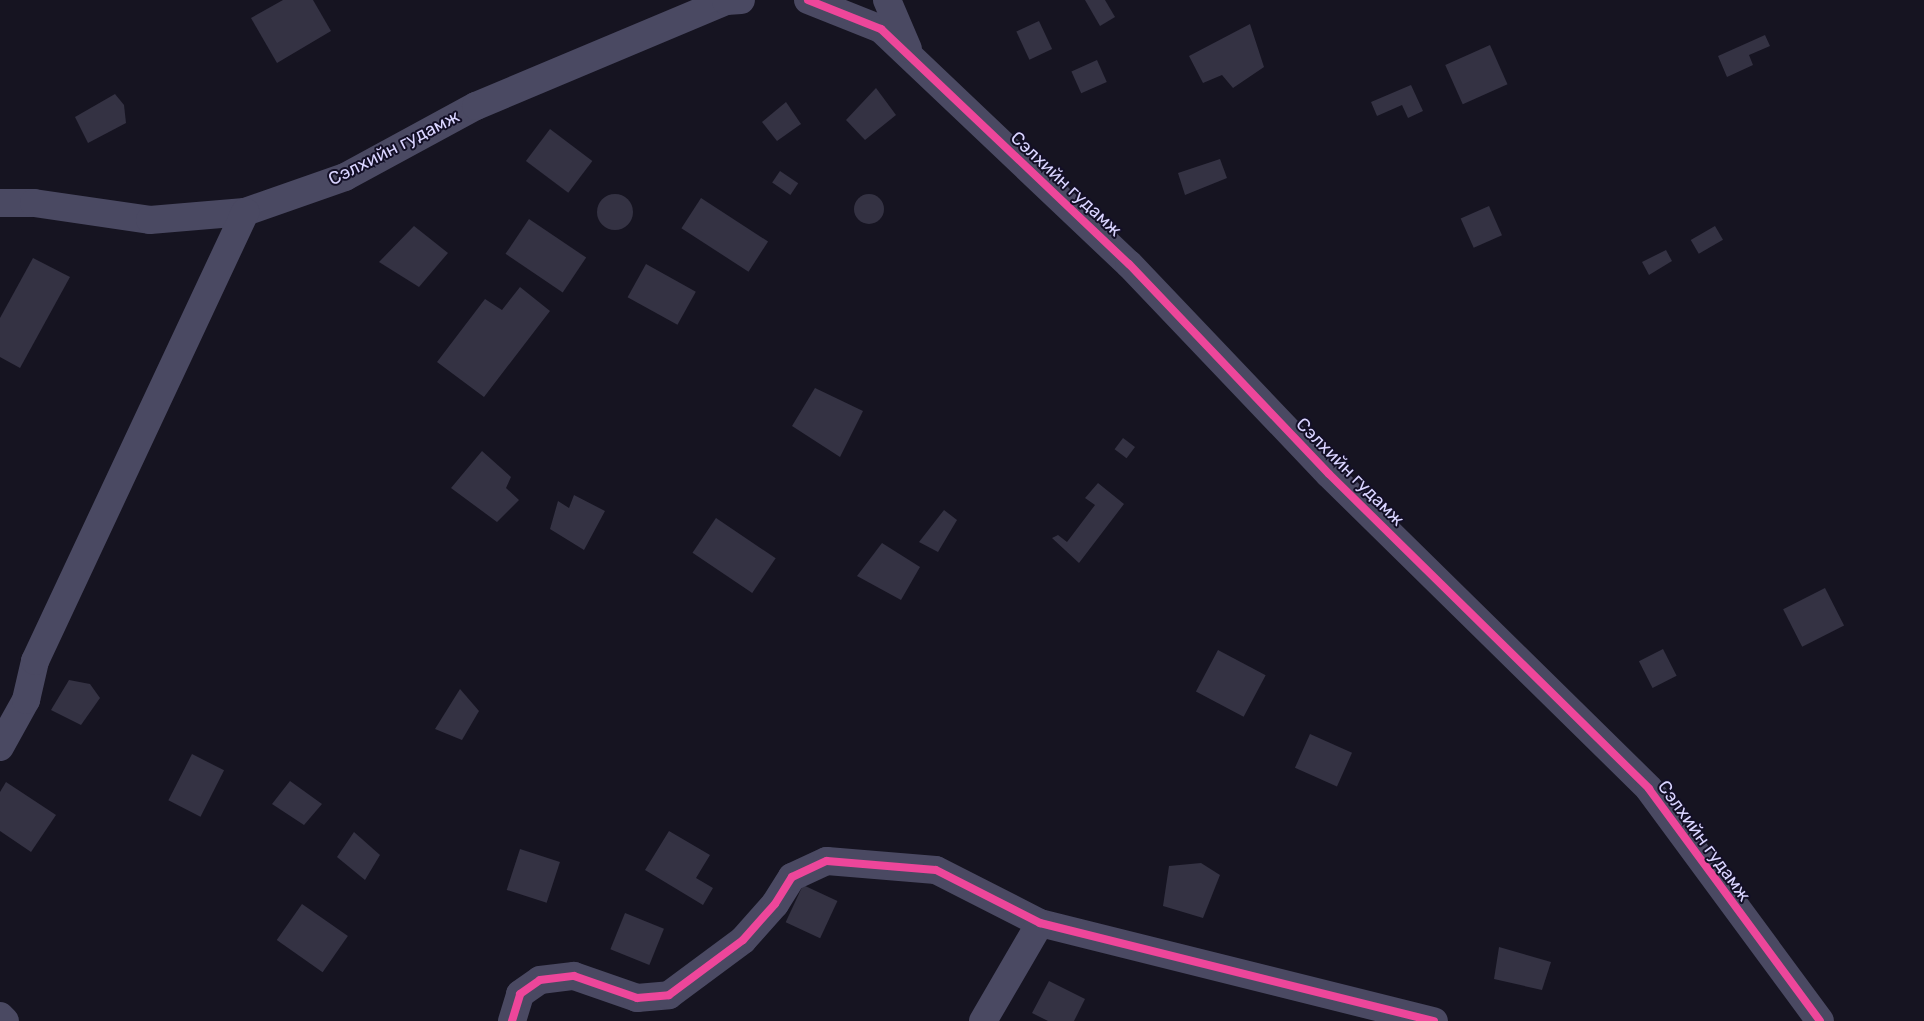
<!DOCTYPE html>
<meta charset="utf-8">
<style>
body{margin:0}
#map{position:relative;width:1924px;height:1021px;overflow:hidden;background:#161421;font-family:Rubik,sans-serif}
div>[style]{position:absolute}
.building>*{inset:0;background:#343243;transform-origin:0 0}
.round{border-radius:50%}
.minor>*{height:28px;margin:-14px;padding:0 14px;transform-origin:14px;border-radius:14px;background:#4a4962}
.cycleway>*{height:8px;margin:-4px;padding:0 4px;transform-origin:4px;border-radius:4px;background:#ed469a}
span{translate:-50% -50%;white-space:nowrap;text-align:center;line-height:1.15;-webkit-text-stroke:4px #130f26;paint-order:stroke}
.street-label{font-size:18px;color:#d9d4ff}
</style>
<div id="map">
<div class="building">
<i style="clip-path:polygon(283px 0,313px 0,331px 31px,277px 63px,251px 18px)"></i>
<i style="clip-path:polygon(1085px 0,1105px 0,1115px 17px,1100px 26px)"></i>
<i style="left:1039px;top:21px;width:31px;height:25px;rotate:65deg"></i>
<i style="clip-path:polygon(1250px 24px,1264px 67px,1233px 88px,1222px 75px,1203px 83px,1189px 56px)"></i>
<i style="clip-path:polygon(1765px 35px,1770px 46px,1749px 55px,1753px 65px,1727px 77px,1718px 56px)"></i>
<i style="left:1490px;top:45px;width:43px;height:49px;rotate:66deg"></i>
<i style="left:1097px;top:60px;width:24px;height:28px;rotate:66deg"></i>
<i style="clip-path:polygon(1411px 85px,1423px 111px,1408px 118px,1402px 105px,1377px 116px,1371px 102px)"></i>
<i style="clip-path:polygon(876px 88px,896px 115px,865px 140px,846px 120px)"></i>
<i style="clip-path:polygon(115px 94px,124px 105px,126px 123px,88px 143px,75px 117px)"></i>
<i style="clip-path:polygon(786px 102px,801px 124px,777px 141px,762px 122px)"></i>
<i style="left:550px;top:129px;width:53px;height:40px;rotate:37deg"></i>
<i style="clip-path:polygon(1220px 159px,1227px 178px,1185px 195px,1178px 173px)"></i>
<i style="left:780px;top:171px;width:22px;height:14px;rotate:34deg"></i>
<i class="round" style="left:854px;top:194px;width:30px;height:30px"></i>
<i class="round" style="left:597px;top:194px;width:36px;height:36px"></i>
<i style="left:701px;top:198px;width:80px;height:36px;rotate:33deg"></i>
<i style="left:1489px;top:206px;width:32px;height:31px;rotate:66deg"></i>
<i style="left:529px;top:219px;width:69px;height:42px;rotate:34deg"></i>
<i style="clip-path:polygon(414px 226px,448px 253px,419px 287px,379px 262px)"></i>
<i style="left:1715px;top:226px;width:16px;height:28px;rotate:60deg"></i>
<i style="clip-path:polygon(1666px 250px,1672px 261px,1649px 275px,1642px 262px)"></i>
<i style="clip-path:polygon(33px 258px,70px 277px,20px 368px,0 357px,0 318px)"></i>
<i style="left:646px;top:264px;width:57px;height:38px;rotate:29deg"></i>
<i style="clip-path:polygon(520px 287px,550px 311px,484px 397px,437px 362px,485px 299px,502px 310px)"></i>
<i style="clip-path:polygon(815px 388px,863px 411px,840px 457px,792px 426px)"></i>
<i style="left:1123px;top:438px;width:15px;height:14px;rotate:37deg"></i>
<i style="clip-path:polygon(482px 451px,511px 477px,506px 488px,519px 500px,497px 522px,451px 488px)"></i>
<i style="clip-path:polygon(1098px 483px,1124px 504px,1079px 563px,1052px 538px,1058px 535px,1067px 542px,1095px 505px,1085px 498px)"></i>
<i style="clip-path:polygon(574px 495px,605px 511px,584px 550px,550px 529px,558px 501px,569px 508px)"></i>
<i style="clip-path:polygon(944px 510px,957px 520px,938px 552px,919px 542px)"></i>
<i style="left:716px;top:518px;width:72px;height:42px;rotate:34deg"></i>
<i style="clip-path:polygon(882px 543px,920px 567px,901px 600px,857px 576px)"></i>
<i style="left:1825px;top:588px;width:42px;height:47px;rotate:63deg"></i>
<i style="left:1663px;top:649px;width:30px;height:27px;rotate:63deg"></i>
<i style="left:1218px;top:650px;width:54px;height:47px;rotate:28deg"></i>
<i style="clip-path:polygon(69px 680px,90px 684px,100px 698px,81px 725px,51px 710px)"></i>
<i style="clip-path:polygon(460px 689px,479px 711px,462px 740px,435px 729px)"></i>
<i style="left:1310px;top:734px;width:46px;height:37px;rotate:24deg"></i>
<i style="left:192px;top:754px;width:36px;height:52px;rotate:27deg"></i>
<i style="clip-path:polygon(290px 781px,322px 804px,304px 825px,272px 804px)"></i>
<i style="clip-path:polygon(6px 782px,56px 815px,31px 852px,0 831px,0 792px)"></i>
<i style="clip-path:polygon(669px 831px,710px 855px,696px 878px,713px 888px,703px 905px,645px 870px)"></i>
<i style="clip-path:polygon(354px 832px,380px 855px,365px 880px,337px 857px)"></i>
<i style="left:520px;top:849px;width:42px;height:43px;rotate:18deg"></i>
<i style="clip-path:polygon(1201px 863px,1220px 875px,1203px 918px,1163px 906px,1169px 866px)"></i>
<i style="left:803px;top:885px;width:38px;height:41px;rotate:25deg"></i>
<i style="left:302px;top:904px;width:56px;height:44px;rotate:35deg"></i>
<i style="left:625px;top:913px;width:42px;height:39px;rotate:22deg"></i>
<i style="clip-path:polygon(1499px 947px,1551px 962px,1542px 990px,1494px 979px)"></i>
<i style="clip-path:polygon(1049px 981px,1085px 999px,1074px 1021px,1048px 1021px,1032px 1013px)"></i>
</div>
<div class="minor">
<i style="left:808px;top:0;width:79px;rotate:21.7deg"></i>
<i style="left:881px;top:29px;width:342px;rotate:43.5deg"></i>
<i style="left:1129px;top:264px;width:290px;rotate:46.4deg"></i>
<i style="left:1329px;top:474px;width:449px;rotate:44.5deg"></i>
<i style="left:1649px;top:789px;width:288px;rotate:53.6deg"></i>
<i style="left:887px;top:0;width:53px;rotate:66.8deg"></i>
<i style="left:0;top:203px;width:34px"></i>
<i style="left:34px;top:203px;width:117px;rotate:8.3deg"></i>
<i style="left:150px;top:220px;width:95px;rotate:-4.8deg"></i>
<i style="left:245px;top:212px;width:106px;rotate:-19.3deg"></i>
<i style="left:345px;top:177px;width:149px;rotate:-28.5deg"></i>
<i style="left:476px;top:106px;width:271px;rotate:-22.8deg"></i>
<i style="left:726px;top:1px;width:15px;rotate:-4deg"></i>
<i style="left:0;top:747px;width:54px;rotate:-61deg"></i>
<i style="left:26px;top:700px;width:40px;rotate:-77deg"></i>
<i style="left:35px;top:661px;width:496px;rotate:-64.9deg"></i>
<i style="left:0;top:1016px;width:7px;rotate:45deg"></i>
<i style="left:512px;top:1021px;width:28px;rotate:-73deg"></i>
<i style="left:520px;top:994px;width:24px;rotate:-35deg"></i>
<i style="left:540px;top:980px;width:34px;rotate:-7deg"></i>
<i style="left:574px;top:976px;width:67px;rotate:19.2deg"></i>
<i style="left:637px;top:998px;width:32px;rotate:-5deg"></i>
<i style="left:669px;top:995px;width:92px;rotate:-36.6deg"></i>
<i style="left:743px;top:940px;width:48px;rotate:-48.4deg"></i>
<i style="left:775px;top:904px;width:32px;rotate:-58deg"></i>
<i style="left:792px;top:877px;width:38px;rotate:-25deg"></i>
<i style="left:827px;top:861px;width:109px;rotate:4.7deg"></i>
<i style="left:936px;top:870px;width:117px;rotate:27deg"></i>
<i style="left:1040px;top:923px;width:406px;rotate:14deg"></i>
<i style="left:983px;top:1021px;width:113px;rotate:-59.8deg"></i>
</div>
<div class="cycleway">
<i style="left:808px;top:0;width:79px;rotate:21.7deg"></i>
<i style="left:881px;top:29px;width:342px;rotate:43.5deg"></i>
<i style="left:1129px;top:264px;width:290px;rotate:46.4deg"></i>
<i style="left:1329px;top:474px;width:449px;rotate:44.5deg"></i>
<i style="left:1649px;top:789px;width:288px;rotate:53.6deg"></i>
<i style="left:512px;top:1021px;width:28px;rotate:-73deg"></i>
<i style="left:520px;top:994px;width:24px;rotate:-35deg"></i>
<i style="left:540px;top:980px;width:34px;rotate:-7deg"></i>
<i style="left:574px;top:976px;width:67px;rotate:19.2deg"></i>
<i style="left:637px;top:998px;width:32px;rotate:-5deg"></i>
<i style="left:669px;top:995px;width:92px;rotate:-36.6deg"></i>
<i style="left:743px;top:940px;width:48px;rotate:-48.4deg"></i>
<i style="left:775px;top:904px;width:32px;rotate:-58deg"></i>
<i style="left:792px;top:877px;width:38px;rotate:-25deg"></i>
<i style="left:827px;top:861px;width:109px;rotate:4.7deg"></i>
<i style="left:936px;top:870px;width:117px;rotate:27deg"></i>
<i style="left:1040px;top:923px;width:406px;rotate:14deg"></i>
</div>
<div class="street-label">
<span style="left:394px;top:148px;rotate:-27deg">Сэлхийн гудамж</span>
<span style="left:1066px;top:184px;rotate:43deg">Сэлхийн гудамж</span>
<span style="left:1350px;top:472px;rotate:45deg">Сэлхийн гудамж</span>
<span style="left:1704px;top:841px;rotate:54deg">Сэлхийн гудамж</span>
</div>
</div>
